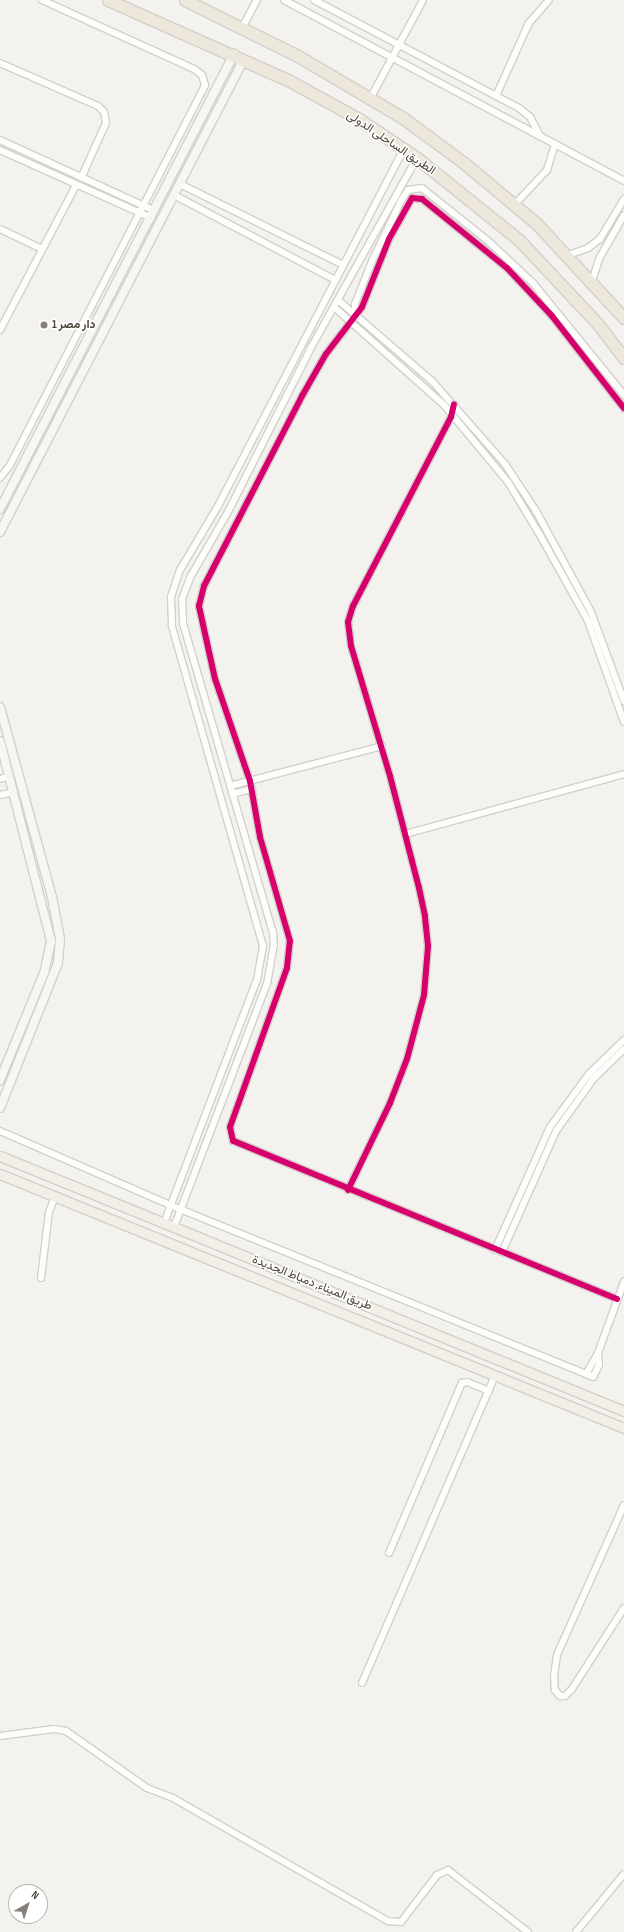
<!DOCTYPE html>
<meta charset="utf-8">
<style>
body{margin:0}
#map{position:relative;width:624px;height:1932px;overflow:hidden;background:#f4f2ee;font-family:"Sofia Sans Condensed",Vazirmatn,sans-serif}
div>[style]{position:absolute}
.roads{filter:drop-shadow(1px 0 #d2d0cb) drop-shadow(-1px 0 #d2d0cb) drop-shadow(0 1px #d2d0cb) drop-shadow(0 -1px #d2d0cb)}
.street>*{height:6px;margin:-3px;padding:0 3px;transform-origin:3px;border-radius:3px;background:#fdfdfc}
.secondary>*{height:8px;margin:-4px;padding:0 4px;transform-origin:4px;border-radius:4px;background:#f7f6f1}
.primary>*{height:9px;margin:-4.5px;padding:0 4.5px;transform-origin:4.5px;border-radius:4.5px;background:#f2efe6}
.highway>*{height:11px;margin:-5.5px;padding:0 5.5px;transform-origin:5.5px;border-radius:5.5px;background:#ede8db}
.cycleway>*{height:6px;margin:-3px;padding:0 3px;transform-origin:3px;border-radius:3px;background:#d6006c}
.dots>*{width:11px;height:11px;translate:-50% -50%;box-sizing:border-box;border:2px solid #fff;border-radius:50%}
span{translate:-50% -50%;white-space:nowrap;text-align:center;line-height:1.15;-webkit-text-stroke:3px #fff;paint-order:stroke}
.street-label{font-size:12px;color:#4b4439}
.poi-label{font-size:12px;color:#4b4439;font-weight:700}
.left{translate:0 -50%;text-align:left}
.north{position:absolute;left:8px;top:1884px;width:40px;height:40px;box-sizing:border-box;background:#fff;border:1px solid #b7b4b0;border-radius:50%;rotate:39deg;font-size:11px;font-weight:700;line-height:16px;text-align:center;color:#4b4439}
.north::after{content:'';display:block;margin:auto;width:14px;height:18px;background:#868178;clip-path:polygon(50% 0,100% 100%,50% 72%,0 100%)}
</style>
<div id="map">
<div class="roads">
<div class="street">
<i style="left:284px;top:0;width:385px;rotate:28deg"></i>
<i style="left:314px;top:0;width:232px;rotate:27.8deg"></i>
<i style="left:519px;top:108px;width:14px;rotate:39deg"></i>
<i style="left:530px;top:117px;width:21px;rotate:62deg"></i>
<i style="left:242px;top:28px;width:32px;rotate:-62deg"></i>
<i style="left:0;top:63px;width:107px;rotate:23.7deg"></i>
<i style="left:98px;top:106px;width:8px;rotate:45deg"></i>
<i style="left:104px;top:112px;width:11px;rotate:80deg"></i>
<i style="left:106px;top:123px;width:60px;rotate:114.4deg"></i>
<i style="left:496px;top:96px;width:80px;rotate:-65.7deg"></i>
<i style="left:529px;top:23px;width:30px;rotate:-49deg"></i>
<i style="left:371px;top:97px;width:110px;rotate:-61.8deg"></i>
<i style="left:0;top:140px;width:170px;rotate:24.6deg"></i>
<i style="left:0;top:150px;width:166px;rotate:24.2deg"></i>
<i style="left:180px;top:184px;width:182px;rotate:26.4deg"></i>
<i style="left:174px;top:195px;width:182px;rotate:27.8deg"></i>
<i style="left:515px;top:204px;width:47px;rotate:-46.7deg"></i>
<i style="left:547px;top:170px;width:27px;rotate:-73deg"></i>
<i style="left:0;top:229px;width:47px;rotate:25.5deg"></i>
<i style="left:568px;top:255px;width:21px;rotate:-19deg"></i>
<i style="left:588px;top:248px;width:15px;rotate:-37deg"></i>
<i style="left:600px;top:239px;width:47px;rotate:-59deg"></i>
<i style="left:592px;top:281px;width:25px;rotate:-72deg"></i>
<i style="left:600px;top:257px;width:48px;rotate:-60.3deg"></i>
<i style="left:338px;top:300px;width:124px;rotate:40.8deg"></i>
<i style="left:432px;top:381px;width:111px;rotate:48.7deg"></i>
<i style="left:505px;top:464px;width:56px;rotate:56.6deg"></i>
<i style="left:536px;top:511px;width:115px;rotate:61.4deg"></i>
<i style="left:591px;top:612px;width:95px;rotate:69.7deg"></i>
<i style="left:334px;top:307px;width:147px;rotate:41.7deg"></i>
<i style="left:444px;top:405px;width:100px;rotate:50.3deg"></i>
<i style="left:508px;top:482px;width:62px;rotate:58.9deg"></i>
<i style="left:540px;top:535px;width:98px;rotate:60.8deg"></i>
<i style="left:588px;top:621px;width:107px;rotate:70.4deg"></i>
<i style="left:355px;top:314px;width:10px;rotate:-90deg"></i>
<i style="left:355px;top:304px;width:46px;rotate:-68.4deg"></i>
<i style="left:372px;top:261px;width:69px;rotate:-64.2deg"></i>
<i style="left:402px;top:199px;width:11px;rotate:-56deg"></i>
<i style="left:408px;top:190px;width:14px;rotate:-8deg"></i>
<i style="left:422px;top:188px;width:83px;rotate:38.7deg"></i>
<i style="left:487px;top:240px;width:63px;rotate:43.1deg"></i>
<i style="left:533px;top:283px;width:144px;rotate:50.9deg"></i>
<i style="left:0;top:330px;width:164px;rotate:-62.3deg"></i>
<i style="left:0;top:478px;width:16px;rotate:-52deg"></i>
<i style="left:10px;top:465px;width:427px;rotate:-62.8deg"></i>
<i style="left:205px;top:85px;width:10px;rotate:-107deg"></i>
<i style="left:202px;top:75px;width:10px;rotate:-143deg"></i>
<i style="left:194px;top:69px;width:167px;rotate:-155.6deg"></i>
<i style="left:0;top:779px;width:10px;rotate:-17deg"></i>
<i style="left:230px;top:786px;width:157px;rotate:-14.7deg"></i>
<i style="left:232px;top:794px;width:21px;rotate:-14deg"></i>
<i style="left:0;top:795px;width:14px;rotate:-12deg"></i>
<i style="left:405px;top:834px;width:227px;rotate:-15.3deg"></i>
<i style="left:0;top:1131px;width:185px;rotate:23.5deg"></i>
<i style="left:170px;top:1205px;width:457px;rotate:22.1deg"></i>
<i style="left:593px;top:1377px;width:13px;rotate:-63deg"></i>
<i style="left:599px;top:1365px;width:12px;rotate:-95deg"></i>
<i style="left:348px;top:1190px;width:97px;rotate:-64.2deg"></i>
<i style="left:390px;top:1103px;width:47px;rotate:-68.9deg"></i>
<i style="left:407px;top:1059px;width:66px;rotate:-75.1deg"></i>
<i style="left:424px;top:995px;width:49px;rotate:-85.3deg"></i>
<i style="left:428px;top:946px;width:30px;rotate:-96deg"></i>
<i style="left:425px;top:916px;width:29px;rotate:-102deg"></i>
<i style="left:419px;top:888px;width:116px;rotate:-104.5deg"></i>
<i style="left:390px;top:776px;width:136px;rotate:-106.7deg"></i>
<i style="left:351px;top:646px;width:24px;rotate:-97deg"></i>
<i style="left:348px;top:622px;width:17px;rotate:-73deg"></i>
<i style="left:353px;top:606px;width:213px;rotate:-62.6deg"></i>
<i style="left:451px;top:417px;width:13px;rotate:-77deg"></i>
<i style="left:164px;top:1223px;width:260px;rotate:-69.1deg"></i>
<i style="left:257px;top:980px;width:35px;rotate:-80deg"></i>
<i style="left:263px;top:946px;width:333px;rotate:-105.9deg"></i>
<i style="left:172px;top:626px;width:29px;rotate:-92deg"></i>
<i style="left:171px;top:597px;width:28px;rotate:-72deg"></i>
<i style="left:180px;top:570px;width:74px;rotate:-59.3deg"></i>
<i style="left:218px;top:506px;width:403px;rotate:-62.5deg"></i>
<i style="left:174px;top:1227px;width:260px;rotate:-69.1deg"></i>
<i style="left:267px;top:984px;width:39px;rotate:-80deg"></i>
<i style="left:274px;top:946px;width:13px;rotate:-94deg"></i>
<i style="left:273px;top:933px;width:323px;rotate:-106.2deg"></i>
<i style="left:183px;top:623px;width:24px;rotate:-92deg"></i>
<i style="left:182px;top:599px;width:25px;rotate:-69deg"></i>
<i style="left:191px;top:576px;width:74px;rotate:-60deg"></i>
<i style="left:228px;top:512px;width:188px;rotate:-63.2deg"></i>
<i style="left:313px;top:344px;width:213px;rotate:-60.8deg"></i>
<i style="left:495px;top:1250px;width:135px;rotate:-65.9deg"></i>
<i style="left:550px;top:1127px;width:66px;rotate:-53.7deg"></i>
<i style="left:589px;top:1074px;width:49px;rotate:-44.2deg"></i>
<i style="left:502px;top:1252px;width:133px;rotate:-65.9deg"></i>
<i style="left:556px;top:1131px;width:65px;rotate:-54.4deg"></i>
<i style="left:594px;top:1078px;width:42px;rotate:-44deg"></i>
<i style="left:41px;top:1278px;width:66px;rotate:-83.1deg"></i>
<i style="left:49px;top:1212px;width:16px;rotate:-68deg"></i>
<i style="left:617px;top:1299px;width:415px;rotate:-157.6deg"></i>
<i style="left:233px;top:1141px;width:14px;rotate:-102deg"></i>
<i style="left:230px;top:1127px;width:169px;rotate:-70.3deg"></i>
<i style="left:287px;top:968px;width:27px;rotate:-84deg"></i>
<i style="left:290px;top:941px;width:108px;rotate:-106.1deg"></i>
<i style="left:260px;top:837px;width:57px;rotate:-100.1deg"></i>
<i style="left:250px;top:781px;width:108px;rotate:-108.9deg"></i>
<i style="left:215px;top:679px;width:75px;rotate:-102.4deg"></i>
<i style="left:199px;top:606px;width:21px;rotate:-76deg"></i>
<i style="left:204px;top:586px;width:214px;rotate:-62.7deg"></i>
<i style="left:302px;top:396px;width:48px;rotate:-60.3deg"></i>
<i style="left:326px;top:354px;width:59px;rotate:-52.5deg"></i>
<i style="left:362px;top:307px;width:73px;rotate:-68.3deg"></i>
<i style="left:389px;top:239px;width:47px;rotate:-60.7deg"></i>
<i style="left:412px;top:198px;width:10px;rotate:6deg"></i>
<i style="left:422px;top:199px;width:109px;rotate:39.1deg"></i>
<i style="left:507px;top:268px;width:66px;rotate:46.8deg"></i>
<i style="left:552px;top:316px;width:117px;rotate:52deg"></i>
<i style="left:586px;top:1374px;width:24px;rotate:-60deg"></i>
<i style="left:598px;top:1353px;width:76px;rotate:-69.9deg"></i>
<i style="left:624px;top:1505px;width:164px;rotate:114.1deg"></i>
<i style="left:557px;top:1655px;width:22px;rotate:98deg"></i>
<i style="left:554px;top:1677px;width:13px;rotate:86deg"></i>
<i style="left:555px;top:1690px;width:8px;rotate:50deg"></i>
<i style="left:560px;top:1696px;width:5px"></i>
<i style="left:565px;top:1696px;width:10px;rotate:-45deg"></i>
<i style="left:572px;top:1689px;width:96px;rotate:-57.3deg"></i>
<i style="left:389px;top:1553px;width:185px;rotate:-66.8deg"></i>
<i style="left:462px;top:1383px;width:5px;rotate:-11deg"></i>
<i style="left:467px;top:1382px;width:24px;rotate:22deg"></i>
<i style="left:362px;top:1683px;width:335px;rotate:-66.6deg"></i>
<i style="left:0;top:1736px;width:54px;rotate:-7.4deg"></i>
<i style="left:54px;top:1729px;width:12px;rotate:9deg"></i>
<i style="left:66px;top:1731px;width:99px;rotate:35.1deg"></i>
<i style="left:147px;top:1788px;width:28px;rotate:21deg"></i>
<i style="left:173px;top:1798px;width:248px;rotate:29.8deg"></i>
<i style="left:388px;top:1921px;width:13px;rotate:4deg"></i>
<i style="left:401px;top:1922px;width:59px;rotate:-52.5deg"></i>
<i style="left:437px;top:1875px;width:12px;rotate:-24deg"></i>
<i style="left:448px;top:1870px;width:101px;rotate:37.8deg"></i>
<i style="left:576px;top:1932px;width:75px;rotate:-50.4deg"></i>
</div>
<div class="secondary">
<i style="left:0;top:509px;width:512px;rotate:-62.78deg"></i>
<i style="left:0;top:532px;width:532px;rotate:-62.71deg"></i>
<i style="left:0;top:707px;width:197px;rotate:74.7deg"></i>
<i style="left:52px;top:897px;width:43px;rotate:79.2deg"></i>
<i style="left:60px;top:939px;width:24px;rotate:95deg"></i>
<i style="left:58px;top:963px;width:156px;rotate:111.8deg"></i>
<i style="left:0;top:741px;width:206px;rotate:75.7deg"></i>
<i style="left:51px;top:941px;width:33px;rotate:102deg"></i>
<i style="left:44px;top:973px;width:116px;rotate:112.4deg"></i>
</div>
<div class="primary">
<i style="left:0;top:1156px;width:674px;rotate:22.23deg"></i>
<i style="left:0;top:1174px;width:674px;rotate:22.15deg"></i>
</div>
<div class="highway">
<i style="left:108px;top:0;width:197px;rotate:24deg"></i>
<i style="left:288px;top:80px;width:81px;rotate:28.8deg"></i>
<i style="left:359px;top:119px;width:70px;rotate:33.9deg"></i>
<i style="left:417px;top:158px;width:131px;rotate:38.8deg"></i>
<i style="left:519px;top:240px;width:114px;rotate:46.8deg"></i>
<i style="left:597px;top:323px;width:44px;rotate:52.4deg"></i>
<i style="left:185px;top:0;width:126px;rotate:26.4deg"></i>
<i style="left:298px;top:56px;width:122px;rotate:30.6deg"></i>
<i style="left:403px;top:118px;width:76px;rotate:36.4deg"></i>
<i style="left:464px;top:163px;width:94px;rotate:39.8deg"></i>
<i style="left:536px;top:223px;width:129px;rotate:47.2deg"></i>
</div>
</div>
<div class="cycleway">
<i style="left:348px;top:1190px;width:97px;rotate:-64.2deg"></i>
<i style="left:390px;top:1103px;width:47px;rotate:-68.9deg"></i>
<i style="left:407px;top:1059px;width:66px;rotate:-75.1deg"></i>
<i style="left:424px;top:995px;width:49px;rotate:-85.3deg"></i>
<i style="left:428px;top:946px;width:30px;rotate:-96deg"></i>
<i style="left:425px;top:916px;width:29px;rotate:-102deg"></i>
<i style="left:419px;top:888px;width:116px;rotate:-104.5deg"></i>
<i style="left:390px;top:776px;width:136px;rotate:-106.7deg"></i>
<i style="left:351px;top:646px;width:24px;rotate:-97deg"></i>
<i style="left:348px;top:622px;width:17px;rotate:-73deg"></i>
<i style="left:353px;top:606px;width:213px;rotate:-62.6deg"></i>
<i style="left:451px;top:417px;width:13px;rotate:-77deg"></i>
<i style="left:617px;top:1299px;width:415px;rotate:-157.6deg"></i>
<i style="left:233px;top:1141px;width:14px;rotate:-102deg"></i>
<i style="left:230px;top:1127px;width:169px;rotate:-70.3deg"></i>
<i style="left:287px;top:968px;width:27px;rotate:-84deg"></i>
<i style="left:290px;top:941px;width:108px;rotate:-106.1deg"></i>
<i style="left:260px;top:837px;width:57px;rotate:-100.1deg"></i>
<i style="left:250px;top:781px;width:108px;rotate:-108.9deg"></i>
<i style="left:215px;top:679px;width:75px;rotate:-102.4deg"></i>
<i style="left:199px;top:606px;width:21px;rotate:-76deg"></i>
<i style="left:204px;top:586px;width:214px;rotate:-62.7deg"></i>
<i style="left:302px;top:396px;width:48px;rotate:-60.3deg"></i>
<i style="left:326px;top:354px;width:59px;rotate:-52.5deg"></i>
<i style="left:362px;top:307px;width:73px;rotate:-68.3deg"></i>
<i style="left:389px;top:239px;width:47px;rotate:-60.7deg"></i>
<i style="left:412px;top:198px;width:10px;rotate:6deg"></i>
<i style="left:422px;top:199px;width:109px;rotate:39.1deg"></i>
<i style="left:507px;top:268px;width:66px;rotate:46.8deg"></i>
<i style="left:552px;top:316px;width:117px;rotate:52deg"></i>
</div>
<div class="dots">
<i style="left:44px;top:325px;background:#868178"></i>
</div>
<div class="street-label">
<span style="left:391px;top:143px;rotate:34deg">الطريق الساحلى الدولى</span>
<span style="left:312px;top:1283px;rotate:22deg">طريق الميناء, دمياط الجديدة</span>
</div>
<div class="poi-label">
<span class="left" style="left:52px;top:325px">دار مصر 1</span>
</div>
<div class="north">N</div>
</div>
